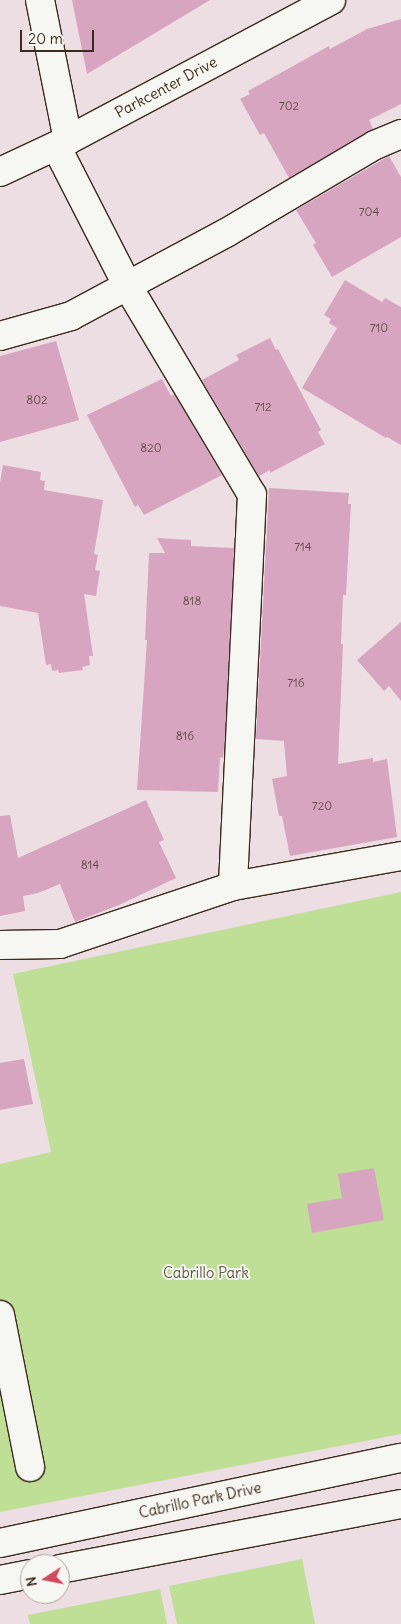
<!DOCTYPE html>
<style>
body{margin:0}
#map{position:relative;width:401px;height:1624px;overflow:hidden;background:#eddee3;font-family:Delius,sans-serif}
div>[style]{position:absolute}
.green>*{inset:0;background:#bfde96}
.building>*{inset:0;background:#d8a5c0}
.roads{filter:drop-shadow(1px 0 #3b2a1e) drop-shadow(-1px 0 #3b2a1e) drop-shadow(0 1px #3b2a1e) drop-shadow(0 -1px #3b2a1e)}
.minor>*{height:28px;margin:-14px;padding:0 14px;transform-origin:14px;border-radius:14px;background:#f6f6f2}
span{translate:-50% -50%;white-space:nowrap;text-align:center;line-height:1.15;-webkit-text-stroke:4px #f6f6f2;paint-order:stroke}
.number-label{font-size:12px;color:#624946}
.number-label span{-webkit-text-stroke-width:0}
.street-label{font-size:15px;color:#3b2a1e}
.park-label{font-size:15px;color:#5c573c}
.north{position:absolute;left:20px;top:1554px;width:50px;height:50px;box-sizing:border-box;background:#f6f6f2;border:1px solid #aba49d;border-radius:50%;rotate:259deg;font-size:14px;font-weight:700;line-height:20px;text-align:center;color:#3b2a1e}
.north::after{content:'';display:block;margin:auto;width:18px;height:22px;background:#d1495b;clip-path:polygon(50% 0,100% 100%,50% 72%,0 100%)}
.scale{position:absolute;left:20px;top:30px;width:74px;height:22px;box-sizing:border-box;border:2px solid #3b2a1e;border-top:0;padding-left:6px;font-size:15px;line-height:18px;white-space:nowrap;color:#3b2a1e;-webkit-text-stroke:4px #f6f6f2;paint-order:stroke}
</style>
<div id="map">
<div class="green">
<i style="clip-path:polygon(401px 892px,401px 1434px,0 1512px,0 1164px,51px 1152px,13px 974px)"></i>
<i style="clip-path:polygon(302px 1559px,315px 1624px,177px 1624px,169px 1586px)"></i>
<i style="clip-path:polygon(160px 1589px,167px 1624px,30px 1624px,28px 1615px)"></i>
</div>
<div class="building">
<i style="clip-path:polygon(72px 0,210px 0,87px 74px)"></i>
<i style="clip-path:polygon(401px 19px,401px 104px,369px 120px,373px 129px,289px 178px,264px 133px,260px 135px,240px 99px,250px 94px,248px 91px,329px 46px,330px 49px,367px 29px)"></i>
<i style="clip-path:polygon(389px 156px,401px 177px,401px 237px,332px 277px,313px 245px,316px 243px,296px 210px)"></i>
<i style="clip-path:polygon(345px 280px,382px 302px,385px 298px,401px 307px,401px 445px,387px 437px,386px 438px,302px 388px,337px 328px,329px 323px,331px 319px,324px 315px)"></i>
<i style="clip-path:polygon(270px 338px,276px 350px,278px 349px,321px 430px,318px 432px,325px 444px,270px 473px,270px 470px,259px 476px,202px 380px,239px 360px,236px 355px)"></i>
<i style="clip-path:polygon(56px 341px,79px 420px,0 442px,0 356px)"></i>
<i style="clip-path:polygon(162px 379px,171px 396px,174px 394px,222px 475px,144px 515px,138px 505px,135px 507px,87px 415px)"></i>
<i style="clip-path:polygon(3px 465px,41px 472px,40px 480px,45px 481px,44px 490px,103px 500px,94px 554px,98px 555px,95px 570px,100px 571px,96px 596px,84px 594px,93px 656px,89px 656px,90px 665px,82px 667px,83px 670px,59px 673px,58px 670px,52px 671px,51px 664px,46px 665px,38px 613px,0 606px,0 483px)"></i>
<i style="clip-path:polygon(269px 488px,349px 493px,348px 504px,351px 504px,346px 595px,343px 595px,341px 644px,343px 644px,338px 764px,373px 758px,373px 762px,387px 759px,397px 837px,290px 856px,282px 816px,279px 816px,272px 779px,287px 776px,284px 741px,256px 739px)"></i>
<i style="clip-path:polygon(157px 538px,191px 540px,191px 546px,234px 548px,225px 738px,223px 758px,220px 757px,218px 792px,137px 790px,147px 640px,145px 640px,149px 553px,165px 553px)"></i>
<i style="clip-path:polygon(401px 622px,401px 701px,389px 686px,384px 691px,357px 660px)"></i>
<i style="clip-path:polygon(146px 800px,164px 840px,159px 842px,176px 878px,119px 905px,75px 922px,60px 884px,38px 893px,23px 896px,25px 911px,0 916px,0 816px,10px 815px,18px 858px)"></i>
<i style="clip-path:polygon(24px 1059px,33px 1104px,0 1110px,0 1063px)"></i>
<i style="clip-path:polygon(374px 1168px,384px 1220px,312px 1233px,307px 1204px,342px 1198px,338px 1174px)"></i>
</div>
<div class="roads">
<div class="minor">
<i style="left:40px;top:0;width:143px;rotate:78.7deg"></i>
<i style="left:56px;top:146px;width:156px;rotate:62.9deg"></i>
<i style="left:127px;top:285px;width:244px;rotate:59.2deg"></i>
<i style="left:252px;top:495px;width:391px;rotate:92.8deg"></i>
<i style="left:0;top:172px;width:75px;rotate:-25.2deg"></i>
<i style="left:68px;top:140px;width:298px;rotate:-28deg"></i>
<i style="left:0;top:336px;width:74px;rotate:-15.7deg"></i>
<i style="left:71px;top:316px;width:176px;rotate:-28.2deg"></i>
<i style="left:226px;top:233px;width:173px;rotate:-30.6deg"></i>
<i style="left:375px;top:145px;width:28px;rotate:-23deg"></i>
<i style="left:0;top:945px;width:60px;rotate:-1deg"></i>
<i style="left:60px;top:944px;width:182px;rotate:-18.5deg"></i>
<i style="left:233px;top:886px;width:171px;rotate:-10.1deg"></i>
<i style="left:0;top:1315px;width:155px;rotate:78.8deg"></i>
<i style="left:0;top:1543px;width:410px;rotate:-12deg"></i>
<i style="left:60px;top:1569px;width:347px;rotate:-10.8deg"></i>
<i style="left:0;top:1580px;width:31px;rotate:-11deg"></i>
</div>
</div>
<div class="number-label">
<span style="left:289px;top:106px">702</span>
<span style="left:369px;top:212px">704</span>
<span style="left:379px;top:328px">710</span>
<span style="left:37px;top:400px">802</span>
<span style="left:263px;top:407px">712</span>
<span style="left:151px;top:448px">820</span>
<span style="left:303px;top:547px">714</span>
<span style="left:192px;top:601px">818</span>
<span style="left:296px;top:683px">716</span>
<span style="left:185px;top:736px">816</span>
<span style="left:322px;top:806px">720</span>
<span style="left:90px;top:865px">814</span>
</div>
<div class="street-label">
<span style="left:166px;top:87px;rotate:-28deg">Parkcenter Drive</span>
<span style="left:200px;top:1500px;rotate:-12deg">Cabrillo Park Drive</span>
</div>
<div class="park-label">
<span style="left:206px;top:1273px">Cabrillo Park</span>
</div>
<div class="north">N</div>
<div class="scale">20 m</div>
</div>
